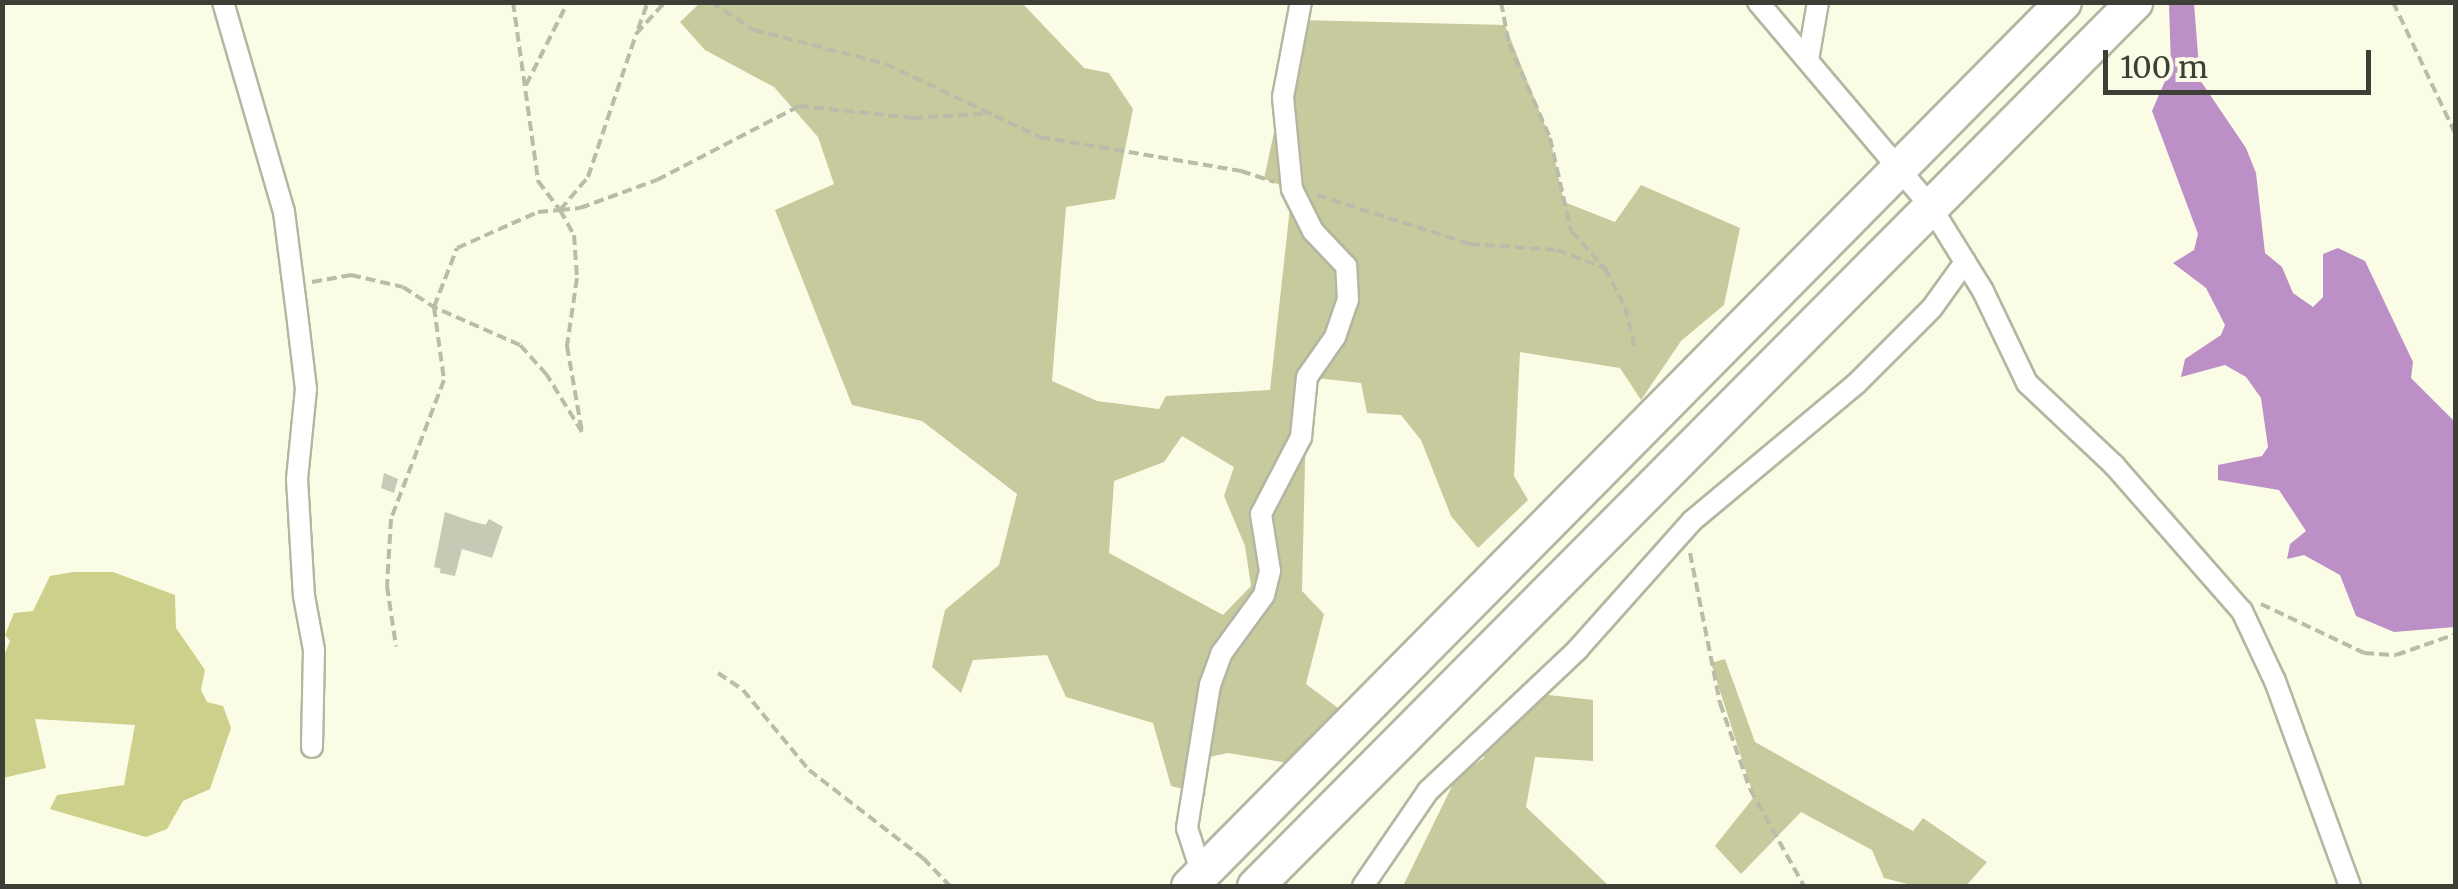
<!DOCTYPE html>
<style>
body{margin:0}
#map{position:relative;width:2458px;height:889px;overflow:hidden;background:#fafce6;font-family:Merriweather,serif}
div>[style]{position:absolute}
.green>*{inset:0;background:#c7ca9c}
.forest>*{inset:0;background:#cdd08b}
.water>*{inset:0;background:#bc90c6}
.shadow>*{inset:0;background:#0003}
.building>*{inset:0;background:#c7c9b4}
.path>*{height:4px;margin-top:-2px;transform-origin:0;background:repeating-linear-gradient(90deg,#babcaa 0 10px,transparent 0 15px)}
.roads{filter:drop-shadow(2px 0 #b4b6a1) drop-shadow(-2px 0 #b4b6a1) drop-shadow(0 2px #b4b6a1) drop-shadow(0 -2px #b4b6a1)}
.street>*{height:20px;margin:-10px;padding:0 10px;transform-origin:10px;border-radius:10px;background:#fff}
.highway>*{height:35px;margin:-17.5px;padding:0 17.5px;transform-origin:17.5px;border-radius:17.5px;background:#fff}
span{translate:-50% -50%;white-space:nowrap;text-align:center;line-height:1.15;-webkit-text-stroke:8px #fafce6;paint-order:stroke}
.frame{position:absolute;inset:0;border:5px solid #3d3e35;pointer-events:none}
.scale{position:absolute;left:2103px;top:50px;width:268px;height:45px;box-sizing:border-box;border:5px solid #3d3e35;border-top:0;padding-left:12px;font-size:30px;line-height:35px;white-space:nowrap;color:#3d3e35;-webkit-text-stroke:8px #fafce6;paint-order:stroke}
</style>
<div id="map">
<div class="green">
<i style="clip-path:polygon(evenodd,700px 3px,1022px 3px,1084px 68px,1109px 73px,1133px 109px,1115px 199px,1066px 207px,1052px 381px,1097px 401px,1159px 409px,1166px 396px,1270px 390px,1292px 189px,1264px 179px,1298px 20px,1505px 25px,1550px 138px,1564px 202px,1615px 222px,1641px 185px,1740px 228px,1724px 305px,1681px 341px,1641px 400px,1620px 368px,1520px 352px,1514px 476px,1528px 500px,1478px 548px,1451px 516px,1421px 440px,1401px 415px,1367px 413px,1361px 383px,1307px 377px,1302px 591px,1324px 614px,1306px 684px,1338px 708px,1288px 763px,1228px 753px,1195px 760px,1206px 795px,1171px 786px,1153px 723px,1066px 697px,1047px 655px,973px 660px,961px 693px,932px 667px,945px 610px,999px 565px,1017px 494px,922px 421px,852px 405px,775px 210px,834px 184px,818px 137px,774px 87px,705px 50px,680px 22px,700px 3px,1182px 436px,1234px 467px,1224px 496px,1245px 546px,1251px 586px,1223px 615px,1109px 553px,1114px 481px,1164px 462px,1182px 436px)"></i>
<i style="clip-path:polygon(1725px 659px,1755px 742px,1913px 831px,1923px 818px,1987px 862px,1966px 886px,1915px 886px,1884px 878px,1872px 850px,1801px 812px,1741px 874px,1715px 846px,1754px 797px,1711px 663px)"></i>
<i style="clip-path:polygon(1531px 693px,1593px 700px,1593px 761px,1535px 757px,1526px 807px,1609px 886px,1403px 886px,1457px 776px,1484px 758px,1482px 727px,1521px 719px)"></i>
</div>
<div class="forest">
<i style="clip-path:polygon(73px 572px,113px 572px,175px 595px,176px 628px,205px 670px,201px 690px,207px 702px,223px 706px,231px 728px,210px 789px,183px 801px,167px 829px,146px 837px,50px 809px,57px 795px,124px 785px,135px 725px,35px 719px,46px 768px,3px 778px,3px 658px,10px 641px,5px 635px,14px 613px,33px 611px,50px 576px)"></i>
</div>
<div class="water">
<i style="clip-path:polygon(2169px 3px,2194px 3px,2200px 80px,2246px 148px,2256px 173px,2265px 253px,2282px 267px,2293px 293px,2313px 307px,2323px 297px,2323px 254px,2338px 248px,2365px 261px,2413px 362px,2411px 378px,2455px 422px,2455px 627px,2394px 632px,2356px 616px,2340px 575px,2304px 555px,2287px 559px,2290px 544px,2306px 531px,2279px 490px,2218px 480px,2218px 465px,2262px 456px,2268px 447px,2261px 398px,2246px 377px,2225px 365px,2181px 377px,2185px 359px,2221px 335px,2225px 325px,2206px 288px,2173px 263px,2194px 250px,2198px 234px,2152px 111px,2171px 67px)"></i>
</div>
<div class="shadow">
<i style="clip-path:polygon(384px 473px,398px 479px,394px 493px,381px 488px)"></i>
<i style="clip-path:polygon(447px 515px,502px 529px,492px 558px,462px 549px,455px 576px,440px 573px)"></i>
</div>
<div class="building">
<i style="clip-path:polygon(445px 512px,485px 526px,489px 519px,503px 527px,489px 553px,459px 544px,453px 572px,434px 567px)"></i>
</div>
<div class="path">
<i style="left:513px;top:2px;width:181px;rotate:82deg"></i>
<i style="left:538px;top:181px;width:36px;rotate:53deg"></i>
<i style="left:560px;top:210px;width:43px;rotate:-49.7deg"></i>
<i style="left:588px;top:177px;width:151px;rotate:-71.4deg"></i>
<i style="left:636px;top:34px;width:43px;rotate:-47.8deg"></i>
<i style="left:711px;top:2px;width:51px;rotate:33.1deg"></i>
<i style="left:754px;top:30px;width:136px;rotate:14.4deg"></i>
<i style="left:886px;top:64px;width:170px;rotate:25.4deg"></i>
<i style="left:1040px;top:137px;width:204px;rotate:9.6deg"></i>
<i style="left:1241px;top:171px;width:35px;rotate:18deg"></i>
<i style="left:1501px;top:2px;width:43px;rotate:79.2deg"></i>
<i style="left:1509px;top:44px;width:103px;rotate:66.4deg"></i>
<i style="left:1550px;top:138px;width:95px;rotate:77.3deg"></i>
<i style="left:1571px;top:231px;width:50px;rotate:47.4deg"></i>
<i style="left:1605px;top:268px;width:44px;rotate:62.9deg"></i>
<i style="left:1625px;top:307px;width:46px;rotate:76.3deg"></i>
<i style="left:2393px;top:2px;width:147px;rotate:64.7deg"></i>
<i style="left:638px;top:29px;width:29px;rotate:-70deg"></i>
<i style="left:526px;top:85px;width:93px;rotate:-63.2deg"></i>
<i style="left:1317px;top:195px;width:161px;rotate:17.8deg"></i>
<i style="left:1470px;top:244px;width:87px;rotate:3.9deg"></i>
<i style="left:1557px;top:250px;width:51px;rotate:20.6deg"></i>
<i style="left:560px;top:210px;width:29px;rotate:61deg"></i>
<i style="left:574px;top:235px;width:43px;rotate:86deg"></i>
<i style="left:577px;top:278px;width:69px;rotate:98.4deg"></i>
<i style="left:567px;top:346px;width:87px;rotate:80.1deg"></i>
<i style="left:582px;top:432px;width:67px;rotate:-121.6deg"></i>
<i style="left:547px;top:375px;width:40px;rotate:-132deg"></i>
<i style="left:520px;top:345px;width:94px;rotate:-156.2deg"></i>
<i style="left:434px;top:307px;width:63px;rotate:-68.7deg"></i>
<i style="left:457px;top:248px;width:89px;rotate:-24deg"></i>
<i style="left:538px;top:212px;width:22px;rotate:-5deg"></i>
<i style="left:560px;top:210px;width:20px;rotate:-6deg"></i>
<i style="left:580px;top:208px;width:82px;rotate:-20deg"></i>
<i style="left:657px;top:180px;width:160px;rotate:-27.5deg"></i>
<i style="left:799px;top:106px;width:115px;rotate:6deg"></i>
<i style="left:913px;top:118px;width:79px;rotate:-3.6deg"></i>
<i style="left:312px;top:282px;width:40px;rotate:-10deg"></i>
<i style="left:351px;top:275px;width:53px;rotate:13deg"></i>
<i style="left:403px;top:287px;width:37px;rotate:33deg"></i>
<i style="left:434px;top:307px;width:74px;rotate:82.2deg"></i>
<i style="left:444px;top:380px;width:149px;rotate:110.9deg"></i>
<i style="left:391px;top:519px;width:67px;rotate:93.4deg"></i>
<i style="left:387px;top:586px;width:61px;rotate:81.5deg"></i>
<i style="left:1690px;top:553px;width:153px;rotate:78.7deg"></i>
<i style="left:1720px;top:703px;width:91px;rotate:70.8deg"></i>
<i style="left:1750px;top:789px;width:111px;rotate:60.9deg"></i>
<i style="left:2261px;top:604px;width:114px;rotate:25.4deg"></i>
<i style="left:2364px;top:653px;width:32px;rotate:4deg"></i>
<i style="left:2396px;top:655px;width:64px;rotate:-19.3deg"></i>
<i style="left:718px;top:673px;width:30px;rotate:34deg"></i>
<i style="left:743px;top:690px;width:104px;rotate:50.5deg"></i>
<i style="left:809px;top:770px;width:144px;rotate:37.7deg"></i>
<i style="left:923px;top:858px;width:39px;rotate:46deg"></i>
</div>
<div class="roads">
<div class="street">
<i style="left:223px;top:2px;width:219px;rotate:73.8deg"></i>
<i style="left:284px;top:212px;width:111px;rotate:82.7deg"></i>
<i style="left:298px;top:322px;width:67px;rotate:83.2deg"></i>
<i style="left:306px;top:389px;width:90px;rotate:95.7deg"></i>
<i style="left:297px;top:479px;width:117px;rotate:86.6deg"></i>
<i style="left:304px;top:596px;width:55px;rotate:79.5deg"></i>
<i style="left:314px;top:650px;width:97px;rotate:91.2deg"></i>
<i style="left:1758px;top:2px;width:268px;rotate:49.8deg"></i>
<i style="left:1931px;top:207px;width:99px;rotate:58.2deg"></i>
<i style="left:1983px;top:291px;width:102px;rotate:64.4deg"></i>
<i style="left:2027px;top:383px;width:120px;rotate:43.3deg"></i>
<i style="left:2114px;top:465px;width:194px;rotate:48.8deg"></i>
<i style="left:2242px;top:611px;width:77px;rotate:64.8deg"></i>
<i style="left:2275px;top:681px;width:218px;rotate:69.9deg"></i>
<i style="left:1808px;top:60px;width:59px;rotate:-80.2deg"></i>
<i style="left:1202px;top:874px;width:48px;rotate:-108.1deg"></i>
<i style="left:1187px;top:828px;width:145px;rotate:-80.9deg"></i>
<i style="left:1210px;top:685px;width:33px;rotate:-70deg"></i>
<i style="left:1221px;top:654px;width:73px;rotate:-53.9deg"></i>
<i style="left:1264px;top:595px;width:25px;rotate:-76deg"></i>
<i style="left:1270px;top:571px;width:58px;rotate:-99deg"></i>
<i style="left:1261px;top:514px;width:87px;rotate:-62.5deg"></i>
<i style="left:1301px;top:437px;width:60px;rotate:-84.3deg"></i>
<i style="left:1307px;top:377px;width:49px;rotate:-55deg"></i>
<i style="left:1335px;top:337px;width:39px;rotate:-71deg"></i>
<i style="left:1348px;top:300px;width:34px;rotate:-93deg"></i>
<i style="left:1346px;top:266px;width:48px;rotate:-133.3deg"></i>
<i style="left:1313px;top:231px;width:47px;rotate:-116.6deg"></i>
<i style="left:1292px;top:189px;width:92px;rotate:-95.6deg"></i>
<i style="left:1283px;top:97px;width:97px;rotate:-79.3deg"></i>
<i style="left:1363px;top:886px;width:115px;rotate:-55.6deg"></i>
<i style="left:1428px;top:791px;width:207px;rotate:-43.4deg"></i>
<i style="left:1578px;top:649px;width:171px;rotate:-48.3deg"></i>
<i style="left:1692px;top:521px;width:214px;rotate:-39.9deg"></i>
<i style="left:1856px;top:384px;width:107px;rotate:-45deg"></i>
<i style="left:1932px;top:308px;width:57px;rotate:-54.3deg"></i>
</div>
<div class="highway">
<i style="left:1189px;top:886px;width:1243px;rotate:-45.33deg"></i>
<i style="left:1255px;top:886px;width:1247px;rotate:-45.16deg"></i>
</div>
</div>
<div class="frame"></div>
<div class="scale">100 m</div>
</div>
